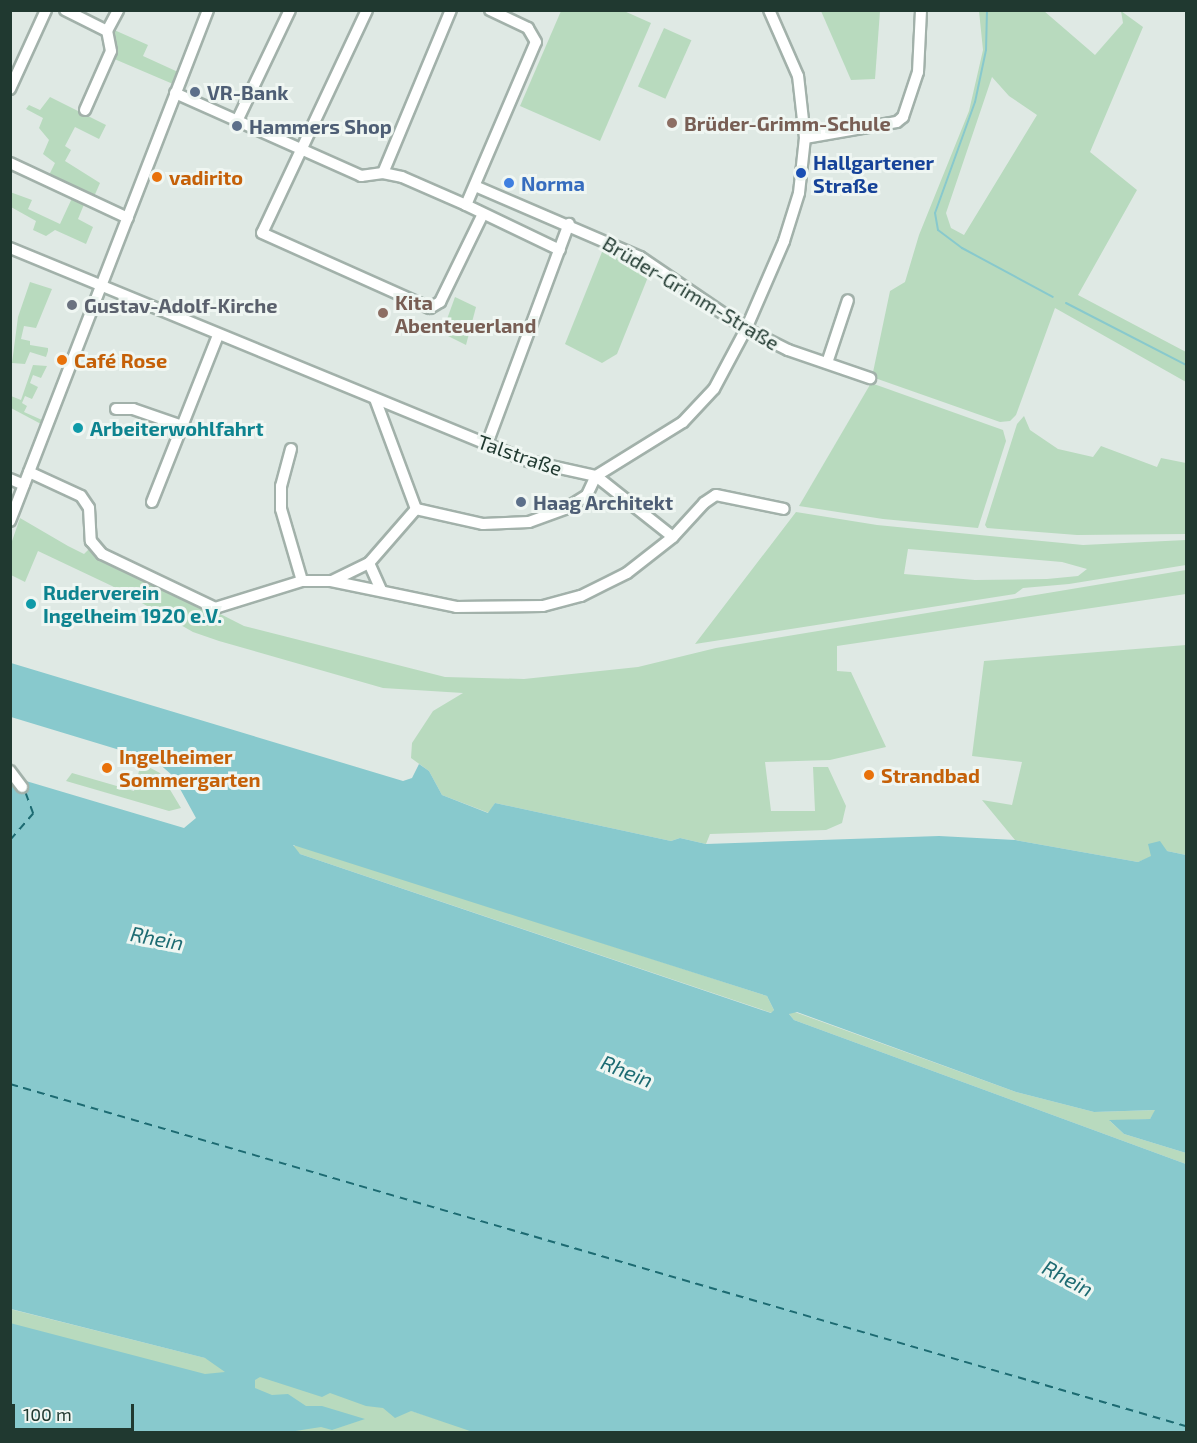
<!DOCTYPE html>
<meta charset="utf-8">
<style>
body{margin:0}
#map{position:relative;width:1197px;height:1443px;overflow:hidden;background:#dfe9e4;font-family:"Exo 2",sans-serif}
div>[style]{position:absolute}
.green>*{inset:0;background:#b8dabe;transform-origin:0 0}
.water>*{inset:0;background:#88c9cd}
.stream>*{height:2px;margin:-1px;padding:0 1px;transform-origin:1px;border-radius:1px;background:#88c9cd}
.ferry>*{height:1.5px;margin-top:-0.75px;transform-origin:0;background:repeating-linear-gradient(90deg,#1d6b72 0 8px,transparent 0 14px)}
.roads{filter:drop-shadow(2px 0 #a2b1aa) drop-shadow(-2px 0 #a2b1aa) drop-shadow(0 2px #a2b1aa) drop-shadow(0 -2px #a2b1aa)}
.minor>*{height:10px;margin:-5px;padding:0 5px;transform-origin:5px;border-radius:5px;background:#fff}
.dots>*{width:16px;height:16px;translate:-50% -50%;box-sizing:border-box;border:3px solid #eff6f2;border-radius:50%}
span{translate:-50% -50%;white-space:nowrap;text-align:center;line-height:1.15;-webkit-text-stroke:6px #eff6f2;paint-order:stroke}
.service-label{font-size:20px;color:#4e5e75;font-weight:700}
.left{translate:0 -50%;text-align:left}
.education-label{font-size:20px;color:#785e54;font-weight:700}
.transit-label{font-size:20px;color:#164399;font-weight:700}
.food-label{font-size:20px;color:#c56008;font-weight:700}
.shop-label{font-size:20px;color:#366cbe;font-weight:700}
.street-label{font-size:20px;color:#203930}
.worship-label{font-size:20px;color:#5b616d;font-weight:700}
.culture-label{font-size:20px;color:#0d838f;font-weight:700}
.water-label{font-size:21px;color:#1d6b72;font-style:italic}
.frame{position:absolute;inset:0;border:12px solid #203930;pointer-events:none}
.scale{position:absolute;left:12px;top:1404px;width:122px;height:27px;box-sizing:border-box;border:3px solid #203930;border-top:0;padding-left:8px;font-size:18px;line-height:21px;white-space:nowrap;color:#203930;-webkit-text-stroke:4px #eff6f2;paint-order:stroke}
</style>
<div id="map">
<div class="green">
<i style="clip-path:polygon(561px 11px,624px 11px,651px 23px,600px 141px,520px 106px)"></i>
<i style="clip-path:polygon(821px 11px,880px 11px,875px 79px,851px 80px)"></i>
<i style="clip-path:polygon(evenodd,979px 11px,1044px 11px,1095px 55px,1123px 23px,1121px 11px,1143px 27px,1090px 152px,1137px 190px,1078px 295px,1186px 352px,1186px 382px,1055px 308px,1016px 415px,1010px 421px,1000px 422px,872px 377px,890px 291px,905px 282px,919px 235px,969px 111px,983px 50px,979px 11px,992px 77px,1009px 96px,1037px 115px,964px 235px,951px 228px,946px 213px,992px 77px)"></i>
<i style="left:664px;top:28px;width:30px;height:64px;rotate:24deg"></i>
<i style="clip-path:polygon(112px 29px,148px 45px,143px 56px,178px 72px,173px 84px,112px 58px)"></i>
<i style="clip-path:polygon(50px 97px,106px 125px,99px 139px,75px 127px,65px 146px,71px 150px,65px 161px,100px 183px,93px 199px,49px 175px,55px 163px,43px 154px,49px 140px,39px 128px,43px 118px,26px 109px,29px 105px,40px 110px)"></i>
<i style="clip-path:polygon(10px 192px,32px 200px,28px 209px,60px 224px,73px 196px,85px 202px,78px 219px,93px 227px,86px 244px,55px 230px,46px 236px,33px 230px,36px 221px,11px 207px)"></i>
<i style="clip-path:polygon(604px 247px,650px 272px,617px 354px,602px 363px,565px 344px)"></i>
<i style="clip-path:polygon(30px 282px,52px 289px,36px 328px,24px 326px,21px 339px,30px 341px,30px 345px,48px 348px,48px 351px,46px 357px,30px 352px,25px 364px,12px 363px,18px 317px)"></i>
<i style="clip-path:polygon(455px 297px,476px 307px,466px 345px,442px 333px)"></i>
<i style="clip-path:polygon(33px 365px,47px 366px,41px 378px,33px 375px,30px 383px,38px 387px,32px 399px,25px 396px,22px 403px,27px 406px,24px 412px,42px 420px,41px 424px,11px 408px,11px 396px,21px 400px)"></i>
<i style="clip-path:polygon(871px 383px,1003px 430px,1006px 441px,978px 528px,883px 519px,799px 506px)"></i>
<i style="clip-path:polygon(1024px 416px,1030px 430px,1058px 449px,1093px 457px,1101px 446px,1157px 467px,1161px 458px,1186px 463px,1186px 534px,1077px 535px,987px 528px,985px 525px,1017px 424px)"></i>
<i style="clip-path:polygon(evenodd,796px 512px,877px 525px,1083px 545px,1186px 540px,1186px 565px,1069px 584px,1023px 588px,1015px 594px,695px 644px,796px 512px,908px 549px,1062px 562px,1087px 569px,1078px 576px,1047px 579px,975px 580px,904px 574px,908px 549px)"></i>
<i style="clip-path:polygon(20px 518px,68px 546px,84px 554px,90px 548px,244px 626px,445px 677px,524px 679px,638px 667px,716px 648px,1186px 570px,1186px 594px,837px 646px,837px 671px,851px 672px,886px 747px,830px 760px,765px 762px,771px 811px,815px 811px,813px 767px,828px 767px,846px 806px,842px 823px,826px 830px,710px 834px,706px 844px,680px 838px,671px 841px,495px 803px,489px 813px,442px 795px,429px 771px,411px 758px,412px 743px,433px 711px,463px 693px,383px 688px,219px 641px,193px 632px,112px 586px,38px 551px,25px 582px,11px 575px,11px 544px)"></i>
<i style="clip-path:polygon(1186px 645px,1186px 855px,1167px 851px,1138px 862px,1015px 840px,982px 800px,1012px 805px,1022px 762px,972px 756px,984px 661px)"></i>
<i style="clip-path:polygon(141px 763px,160px 773px,181px 808px,169px 811px,66px 781px,72px 773px,134px 791px)"></i>
<i style="clip-path:polygon(296px 844px,767px 996px,774px 1010px,772px 1013px,300px 854px,292px 849px)"></i>
<i style="clip-path:polygon(792px 1011px,1016px 1092px,1094px 1112px,1156px 1110px,1150px 1119px,1110px 1121px,1124px 1134px,1186px 1153px,1186px 1164px,794px 1020px,789px 1014px)"></i>
<i style="clip-path:polygon(10px 1309px,396px 1406px,477px 1432px,230px 1432px,11px 1324px)"></i>
</div>
<div class="water">
<i style="clip-path:polygon(evenodd,11px 663px,403px 781px,412px 778px,419px 764px,429px 771px,442px 795px,488px 813px,495px 803px,671px 841px,680px 838px,706px 844px,939px 836px,1015px 840px,1138px 862px,1151px 856px,1148px 844px,1160px 841px,1167px 851px,1186px 855px,1186px 1153px,1124px 1134px,1109px 1120px,1150px 1119px,1155px 1110px,1094px 1112px,1016px 1092px,797px 1012px,789px 1014px,794px 1020px,1186px 1164px,1186px 1432px,473px 1432px,411px 1411px,395px 1418px,383px 1408px,366px 1406px,330px 1393px,322px 1397px,260px 1377px,255px 1380px,255px 1388px,272px 1395px,288px 1394px,306px 1406px,322px 1406px,365px 1419px,332px 1430px,321px 1427px,289px 1432px,11px 1432px,10px 1323px,205px 1374px,225px 1372px,205px 1358px,11px 1309px,11px 784px,26px 781px,184px 828px,196px 818px,173px 776px,156px 761px,11px 717px,11px 663px,293px 845px,767px 996px,774px 1010px,771px 1013px,300px 854px,293px 845px)"></i>
</div>
<div class="stream">
<i style="left:987px;top:10px;width:40px;rotate:91.4deg"></i>
<i style="left:986px;top:50px;width:53px;rotate:101.9deg"></i>
<i style="left:975px;top:102px;width:118px;rotate:109.8deg"></i>
<i style="left:935px;top:213px;width:17px;rotate:80deg"></i>
<i style="left:938px;top:230px;width:30px;rotate:37deg"></i>
<i style="left:962px;top:248px;width:103px;rotate:28.3deg"></i>
<i style="left:1066px;top:303px;width:135px;rotate:27.3deg"></i>
</div>
<div class="ferry">
<i style="left:10px;top:840px;width:35px;rotate:-49deg"></i>
<i style="left:33px;top:814px;width:23px;rotate:-110deg"></i>
<i style="left:10px;top:1084px;width:1225px;rotate:16.22deg"></i>
</div>
<div class="roads">
<div class="minor">
<i style="left:65px;top:10px;width:47px;rotate:26.6deg"></i>
<i style="left:367px;top:10px;width:246px;rotate:115.2deg"></i>
<i style="left:262px;top:233px;width:184px;rotate:24.1deg"></i>
<i style="left:430px;top:308px;width:12px;rotate:-31deg"></i>
<i style="left:440px;top:302px;width:98px;rotate:-64deg"></i>
<i style="left:10px;top:89px;width:87px;rotate:-65.5deg"></i>
<i style="left:175px;top:93px;width:204px;rotate:24deg"></i>
<i style="left:361px;top:176px;width:22px;rotate:-8deg"></i>
<i style="left:383px;top:173px;width:19px;rotate:12deg"></i>
<i style="left:402px;top:177px;width:70px;rotate:23.6deg"></i>
<i style="left:466px;top:205px;width:177px;rotate:-66.8deg"></i>
<i style="left:536px;top:42px;width:16px;rotate:-120deg"></i>
<i style="left:528px;top:28px;width:42px;rotate:-154.7deg"></i>
<i style="left:85px;top:110px;width:64px;rotate:-66.2deg"></i>
<i style="left:111px;top:51px;width:20px;rotate:-101deg"></i>
<i style="left:107px;top:31px;width:24px;rotate:-62deg"></i>
<i style="left:237px;top:121px;width:123px;rotate:-64.5deg"></i>
<i style="left:805px;top:138px;width:93px;rotate:-9.9deg"></i>
<i style="left:897px;top:122px;width:8px;rotate:-40deg"></i>
<i style="left:903px;top:117px;width:47px;rotate:-71.6deg"></i>
<i style="left:918px;top:72px;width:62px;rotate:-87.2deg"></i>
<i style="left:10px;top:163px;width:130px;rotate:25deg"></i>
<i style="left:383px;top:173px;width:177px;rotate:-67.4deg"></i>
<i style="left:475px;top:186px;width:180px;rotate:23.3deg"></i>
<i style="left:640px;top:257px;width:128px;rotate:34.2deg"></i>
<i style="left:746px;top:329px;width:47px;rotate:26.6deg"></i>
<i style="left:788px;top:350px;width:87px;rotate:18.9deg"></i>
<i style="left:466px;top:205px;width:104px;rotate:25.6deg"></i>
<i style="left:10px;top:248px;width:560px;rotate:22.35deg"></i>
<i style="left:528px;top:461px;width:70px;rotate:12.4deg"></i>
<i style="left:596px;top:476px;width:102px;rotate:-31.8deg"></i>
<i style="left:683px;top:422px;width:45px;rotate:-46.8deg"></i>
<i style="left:714px;top:389px;width:68px;rotate:-61.9deg"></i>
<i style="left:746px;top:329px;width:96px;rotate:-66.6deg"></i>
<i style="left:784px;top:241px;width:50px;rotate:-72.6deg"></i>
<i style="left:799px;top:193px;width:55px;rotate:-83.8deg"></i>
<i style="left:805px;top:138px;width:62px;rotate:-96.4deg"></i>
<i style="left:798px;top:76px;width:72px;rotate:-113.7deg"></i>
<i style="left:827px;top:363px;width:66px;rotate:-71.6deg"></i>
<i style="left:116px;top:409px;width:17px"></i>
<i style="left:133px;top:409px;width:52px;rotate:19.1deg"></i>
<i style="left:487px;top:444px;width:235px;rotate:-69.6deg"></i>
<i style="left:291px;top:449px;width:38px;rotate:105deg"></i>
<i style="left:281px;top:486px;width:23px;rotate:90deg"></i>
<i style="left:281px;top:509px;width:75px;rotate:73.7deg"></i>
<i style="left:29px;top:472px;width:57px;rotate:24.8deg"></i>
<i style="left:81px;top:496px;width:14px;rotate:56deg"></i>
<i style="left:89px;top:508px;width:33px;rotate:87deg"></i>
<i style="left:91px;top:541px;width:17px;rotate:50deg"></i>
<i style="left:102px;top:554px;width:125px;rotate:25.5deg"></i>
<i style="left:215px;top:608px;width:91px;rotate:-17.2deg"></i>
<i style="left:302px;top:581px;width:29px"></i>
<i style="left:331px;top:581px;width:128px;rotate:11.7deg"></i>
<i style="left:456px;top:607px;width:87px;rotate:-0.7deg"></i>
<i style="left:543px;top:606px;width:39px;rotate:-15deg"></i>
<i style="left:581px;top:596px;width:51px;rotate:-26.6deg"></i>
<i style="left:627px;top:573px;width:58px;rotate:-38deg"></i>
<i style="left:673px;top:537px;width:46px;rotate:-47.6deg"></i>
<i style="left:704px;top:503px;width:14px;rotate:-34deg"></i>
<i style="left:716px;top:495px;width:69px;rotate:11.6deg"></i>
<i style="left:10px;top:479px;width:15px;rotate:23deg"></i>
<i style="left:152px;top:502px;width:180px;rotate:-68.4deg"></i>
<i style="left:416px;top:509px;width:69px;rotate:12.6deg"></i>
<i style="left:483px;top:524px;width:46px;rotate:-2.5deg"></i>
<i style="left:529px;top:522px;width:38px;rotate:-20deg"></i>
<i style="left:565px;top:509px;width:26px;rotate:-32deg"></i>
<i style="left:587px;top:495px;width:21px;rotate:-65deg"></i>
<i style="left:596px;top:476px;width:98px;rotate:38.4deg"></i>
<i style="left:10px;top:521px;width:548px;rotate:-68.82deg"></i>
<i style="left:369px;top:563px;width:30px;rotate:66deg"></i>
<i style="left:332px;top:581px;width:41px;rotate:-25.9deg"></i>
<i style="left:369px;top:563px;width:72px;rotate:-49deg"></i>
<i style="left:416px;top:509px;width:117px;rotate:-110.4deg"></i>
<i style="left:10px;top:771px;width:20px;rotate:53deg"></i>
</div>
</div>
<div class="dots">
<i style="left:195px;top:92px;background:#5c6f8a"></i>
<i style="left:672px;top:123px;background:#8d6e63"></i>
<i style="left:237px;top:126px;background:#5c6f8a"></i>
<i style="left:801px;top:173px;background:#1a4fb4"></i>
<i style="left:157px;top:177px;background:#e8710a"></i>
<i style="left:509px;top:183px;background:#3f7fe0"></i>
<i style="left:72px;top:305px;background:#6b7280"></i>
<i style="left:383px;top:313px;background:#8d6e63"></i>
<i style="left:62px;top:360px;background:#e8710a"></i>
<i style="left:78px;top:428px;background:#0f9aa8"></i>
<i style="left:521px;top:502px;background:#5c6f8a"></i>
<i style="left:31px;top:604px;background:#0f9aa8"></i>
<i style="left:107px;top:768px;background:#e8710a"></i>
<i style="left:869px;top:775px;background:#e8710a"></i>
</div>
<div class="service-label">
<span class="left" style="left:207px;top:92px">VR-Bank</span>
<span class="left" style="left:249px;top:126px">Hammers Shop</span>
<span class="left" style="left:533px;top:502px">Haag Architekt</span>
</div>
<div class="education-label">
<span class="left" style="left:684px;top:123px">Brüder-Grimm-Schule</span>
<span class="left" style="left:395px;top:314px">Kita<br>Abenteuerland</span>
</div>
<div class="transit-label">
<span class="left" style="left:813px;top:174px">Hallgartener<br>Straße</span>
</div>
<div class="food-label">
<span class="left" style="left:169px;top:177px">vadirito</span>
<span class="left" style="left:74px;top:360px">Café Rose</span>
<span class="left" style="left:119px;top:768px">Ingelheimer<br>Sommergarten</span>
<span class="left" style="left:881px;top:775px">Strandbad</span>
</div>
<div class="shop-label">
<span class="left" style="left:521px;top:183px">Norma</span>
</div>
<div class="street-label">
<span style="left:691px;top:293px;rotate:31deg">Brüder-Grimm-Straße</span>
<span style="left:520px;top:455px;rotate:19deg">Talstraße</span>
</div>
<div class="worship-label">
<span class="left" style="left:84px;top:305px">Gustav-Adolf-Kirche</span>
</div>
<div class="culture-label">
<span class="left" style="left:90px;top:428px">Arbeiterwohlfahrt</span>
<span class="left" style="left:43px;top:604px">Ruderverein<br>Ingelheim 1920 e.V.</span>
</div>
<div class="water-label">
<span style="left:157px;top:938px;rotate:11deg">Rhein</span>
<span style="left:627px;top:1071px;rotate:22deg">Rhein</span>
<span style="left:1068px;top:1278px;rotate:28deg">Rhein</span>
</div>
<div class="frame"></div>
<div class="scale">100 m</div>
</div>
